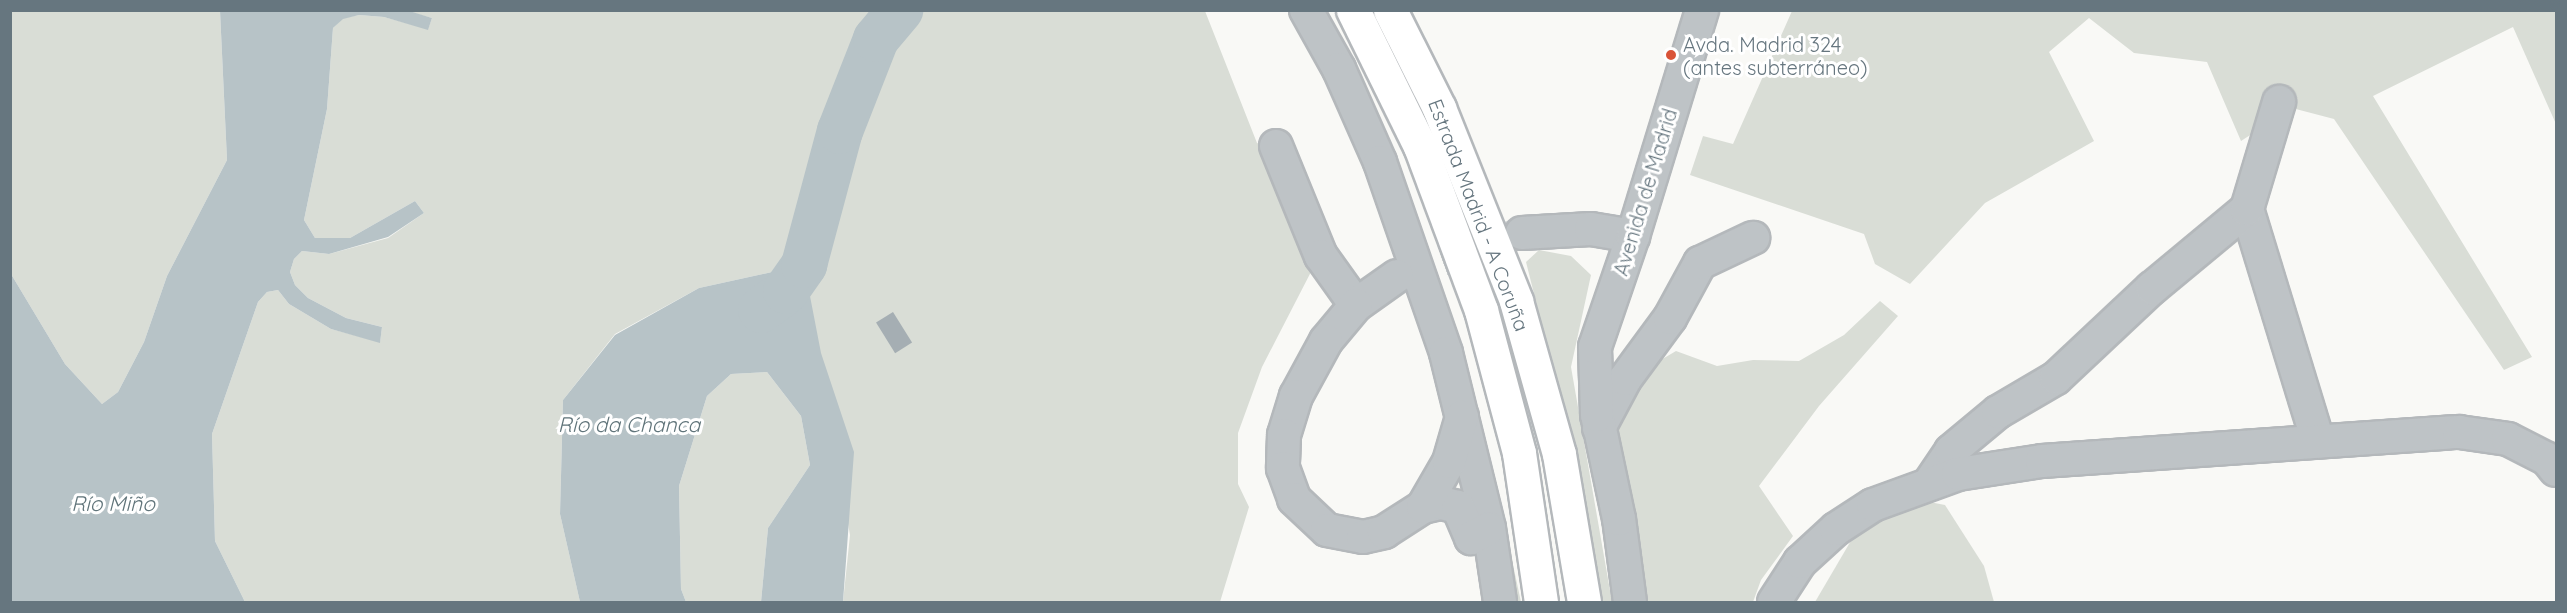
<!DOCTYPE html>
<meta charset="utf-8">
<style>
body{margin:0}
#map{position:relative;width:2567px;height:613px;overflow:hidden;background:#f9f9f6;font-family:Quicksand,sans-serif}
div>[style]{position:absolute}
.green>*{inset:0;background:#d9ddd6}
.water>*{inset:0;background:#b7c3c7}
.river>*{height:46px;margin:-23px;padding:0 23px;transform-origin:23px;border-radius:23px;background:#b7c3c7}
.building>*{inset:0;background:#a5aeb3;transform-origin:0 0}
.minor-tunnel>*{height:32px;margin-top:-16px;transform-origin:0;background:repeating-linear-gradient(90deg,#d4d8d8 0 32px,transparent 0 48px)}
.roads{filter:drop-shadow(2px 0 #b4b8bb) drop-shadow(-2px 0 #b4b8bb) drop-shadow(0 2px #b4b8bb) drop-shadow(0 -2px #b4b8bb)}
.minor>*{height:32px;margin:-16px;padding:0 16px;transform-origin:16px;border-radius:16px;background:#bec3c6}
.highway>*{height:33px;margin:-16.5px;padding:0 16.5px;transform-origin:16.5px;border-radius:16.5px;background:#fff}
.dots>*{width:16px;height:16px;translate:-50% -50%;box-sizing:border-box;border:3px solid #fff;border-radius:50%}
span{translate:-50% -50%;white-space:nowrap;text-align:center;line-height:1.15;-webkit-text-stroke:6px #fff;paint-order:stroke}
.poi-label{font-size:20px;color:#66767f}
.left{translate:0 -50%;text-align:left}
.street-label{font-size:20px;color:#66767f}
.water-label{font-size:21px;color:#60747a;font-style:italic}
.frame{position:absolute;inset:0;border:12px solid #66767f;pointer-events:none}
</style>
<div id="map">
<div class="green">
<i style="clip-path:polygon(10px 11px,220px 11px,227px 160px,167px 276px,144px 342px,118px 392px,102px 404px,65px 364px,11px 274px)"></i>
<i style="clip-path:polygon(406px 11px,1205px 11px,1257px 143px,1269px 148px,1313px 268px,1262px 367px,1238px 433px,1238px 484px,1249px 507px,1220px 602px,843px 602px,850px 535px,804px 265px,699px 288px,615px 334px,563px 400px,560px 514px,580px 602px,245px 602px,215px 541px,212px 434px,258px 302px,267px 292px,278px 290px,289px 304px,331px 329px,380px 342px,382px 327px,346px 318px,308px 298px,295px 285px,290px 272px,294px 259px,302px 251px,329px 254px,388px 238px,424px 213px,415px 201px,350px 238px,315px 238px,304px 220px,327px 109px,333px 28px,343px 18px,359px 15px,384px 17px,428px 29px,432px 18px)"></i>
<i style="clip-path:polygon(1792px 11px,2556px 11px,2556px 124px,2513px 27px,2373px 96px,2532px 357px,2504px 370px,2334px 119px,2292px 108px,2241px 141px,2207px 62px,2134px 53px,2089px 18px,2049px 52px,2094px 141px,1985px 203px,1910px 284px,1875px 264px,1864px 234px,1690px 175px,1703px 136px,1733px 144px)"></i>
<i style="clip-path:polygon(1539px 250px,1571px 256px,1591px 275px,1571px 367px,1612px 602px,1601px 602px,1561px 401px,1526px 262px)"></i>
<i style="clip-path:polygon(1880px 301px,1898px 316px,1819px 406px,1759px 486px,1793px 536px,1761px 580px,1753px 602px,1637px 602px,1605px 393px,1676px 351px,1717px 366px,1753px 360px,1799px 361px,1844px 335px)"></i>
<i style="clip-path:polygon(767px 372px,801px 416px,810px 465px,768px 528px,761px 602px,686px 602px,681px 589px,679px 486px,707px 396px,731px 374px)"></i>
<i style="clip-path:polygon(1491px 462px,1521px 602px,1508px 602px,1485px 464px)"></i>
<i style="clip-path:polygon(1919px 500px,1945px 505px,1984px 566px,1994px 602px,1815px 602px,1859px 527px)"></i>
</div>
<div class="water">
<i style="clip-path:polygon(406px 10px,432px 18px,428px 30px,384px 17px,359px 15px,343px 19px,333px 28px,327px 109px,304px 220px,315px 238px,350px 238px,415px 201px,424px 213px,388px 237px,329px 254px,302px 251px,294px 259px,290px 272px,295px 285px,308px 298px,346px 318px,382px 327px,380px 343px,331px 329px,289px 304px,278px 290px,267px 292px,258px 302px,212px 434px,215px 541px,245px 602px,11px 602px,11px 274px,65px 364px,102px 404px,118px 392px,144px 342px,167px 276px,227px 160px,220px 11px)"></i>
<i style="clip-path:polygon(804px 265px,821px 353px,854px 452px,843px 602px,761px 602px,768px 528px,810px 465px,801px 416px,767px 372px,731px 374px,707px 396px,679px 486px,681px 589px,686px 602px,580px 602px,560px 514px,563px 400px,615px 335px,699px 288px)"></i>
</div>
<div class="river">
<i style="left:761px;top:310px;width:31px;rotate:-37deg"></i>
<i style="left:786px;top:291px;width:32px;rotate:-55deg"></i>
<i style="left:804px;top:265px;width:139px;rotate:-75deg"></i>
<i style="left:840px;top:131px;width:99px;rotate:-68.6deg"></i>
<i style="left:876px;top:39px;width:38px;rotate:-50deg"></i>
</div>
<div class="building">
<i style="left:893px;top:312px;width:36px;height:20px;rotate:58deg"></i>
</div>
<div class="minor-tunnel">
<i style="left:1397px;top:276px;width:128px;rotate:-19.1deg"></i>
</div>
<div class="roads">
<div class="minor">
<i style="left:1306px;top:10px;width:68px;rotate:60.8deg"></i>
<i style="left:1339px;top:69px;width:102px;rotate:66.2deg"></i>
<i style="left:1380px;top:162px;width:202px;rotate:70.9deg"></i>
<i style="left:1446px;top:353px;width:180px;rotate:76.2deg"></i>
<i style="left:1489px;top:528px;width:75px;rotate:81.5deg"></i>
<i style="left:1276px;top:146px;width:119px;rotate:67.8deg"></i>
<i style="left:1321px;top:256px;width:60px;rotate:54.5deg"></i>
<i style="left:2247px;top:209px;width:243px;rotate:73deg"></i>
<i style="left:1522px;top:233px;width:69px;rotate:-3.3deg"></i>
<i style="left:1591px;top:229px;width:43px;rotate:9.5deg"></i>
<i style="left:1397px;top:276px;width:50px;rotate:144.7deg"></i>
<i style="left:1356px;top:305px;width:47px;rotate:129.8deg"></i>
<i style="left:1326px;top:341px;width:63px;rotate:118.6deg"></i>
<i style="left:1296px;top:396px;width:41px;rotate:107.1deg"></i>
<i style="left:1284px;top:435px;width:33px;rotate:92deg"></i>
<i style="left:1283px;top:468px;width:33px;rotate:70deg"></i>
<i style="left:1294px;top:499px;width:45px;rotate:43.2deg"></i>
<i style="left:1327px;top:530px;width:37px;rotate:11deg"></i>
<i style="left:1363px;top:537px;width:22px;rotate:-13deg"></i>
<i style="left:1384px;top:532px;width:46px;rotate:-32.7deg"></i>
<i style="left:1423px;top:507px;width:18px;rotate:-13deg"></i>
<i style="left:1441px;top:503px;width:17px;rotate:13deg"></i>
<i style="left:1458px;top:507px;width:34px;rotate:67deg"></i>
<i style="left:1471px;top:538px;width:19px;rotate:-28deg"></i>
<i style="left:1599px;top:428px;width:55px;rotate:-62deg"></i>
<i style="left:1625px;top:379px;width:76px;rotate:-53.6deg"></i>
<i style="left:1670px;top:318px;width:63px;rotate:-61.4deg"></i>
<i style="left:1700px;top:263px;width:59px;rotate:-25.3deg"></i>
<i style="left:1931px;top:481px;width:36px;rotate:-56deg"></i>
<i style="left:1951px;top:451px;width:61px;rotate:-39.7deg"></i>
<i style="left:1998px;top:412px;width:67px;rotate:-30.4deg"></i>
<i style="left:2056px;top:378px;width:132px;rotate:-43.2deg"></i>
<i style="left:2152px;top:288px;width:124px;rotate:-39.7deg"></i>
<i style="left:2247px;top:209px;width:112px;rotate:-73.3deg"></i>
<i style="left:1423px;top:507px;width:52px;rotate:-60deg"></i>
<i style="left:1449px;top:462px;width:47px;rotate:-73.9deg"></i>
<i style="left:1630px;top:602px;width:84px;rotate:-97.5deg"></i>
<i style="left:1619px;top:519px;width:106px;rotate:-101.9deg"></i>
<i style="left:1597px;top:415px;width:68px;rotate:-91.7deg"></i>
<i style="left:1595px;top:347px;width:117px;rotate:-71.1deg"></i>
<i style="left:1633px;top:236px;width:236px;rotate:-73deg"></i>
<i style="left:1774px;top:602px;width:48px;rotate:-57deg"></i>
<i style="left:1800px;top:562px;width:49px;rotate:-42.5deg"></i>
<i style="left:1836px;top:529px;width:44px;rotate:-33deg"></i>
<i style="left:1873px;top:505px;width:90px;rotate:-20deg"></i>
<i style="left:1958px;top:474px;width:85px;rotate:-8.8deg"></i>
<i style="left:2042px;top:461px;width:418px;rotate:-4deg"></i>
<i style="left:2459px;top:432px;width:49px;rotate:8.1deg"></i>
<i style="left:2508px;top:439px;width:44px;rotate:27.1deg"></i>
<i style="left:2547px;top:459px;width:14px;rotate:51deg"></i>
</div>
<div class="highway">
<i style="left:1353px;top:10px;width:152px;rotate:63.8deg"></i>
<i style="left:1420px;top:146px;width:175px;rotate:69.6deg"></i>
<i style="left:1481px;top:310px;width:148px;rotate:75.1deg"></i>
<i style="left:1519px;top:453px;width:151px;rotate:81.6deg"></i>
<i style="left:1390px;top:10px;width:110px;rotate:63.4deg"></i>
<i style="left:1439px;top:108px;width:208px;rotate:68.2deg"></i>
<i style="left:1516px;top:301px;width:159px;rotate:74.3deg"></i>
<i style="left:1559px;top:454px;width:150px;rotate:80.4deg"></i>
</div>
</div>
<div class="dots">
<i style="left:1671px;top:55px;background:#d95337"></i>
</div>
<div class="poi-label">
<span class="left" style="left:1683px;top:56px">Avda. Madrid 324<br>(antes subterráneo)</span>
</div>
<div class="street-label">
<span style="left:1645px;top:192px;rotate:-73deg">Avenida de Madrid</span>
<span style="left:1479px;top:215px;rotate:69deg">Estrada Madrid - A Coruña</span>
</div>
<div class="water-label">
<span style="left:629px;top:424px">Río da Chanca</span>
<span style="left:113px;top:503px">Río Miño</span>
</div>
<div class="frame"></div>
</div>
